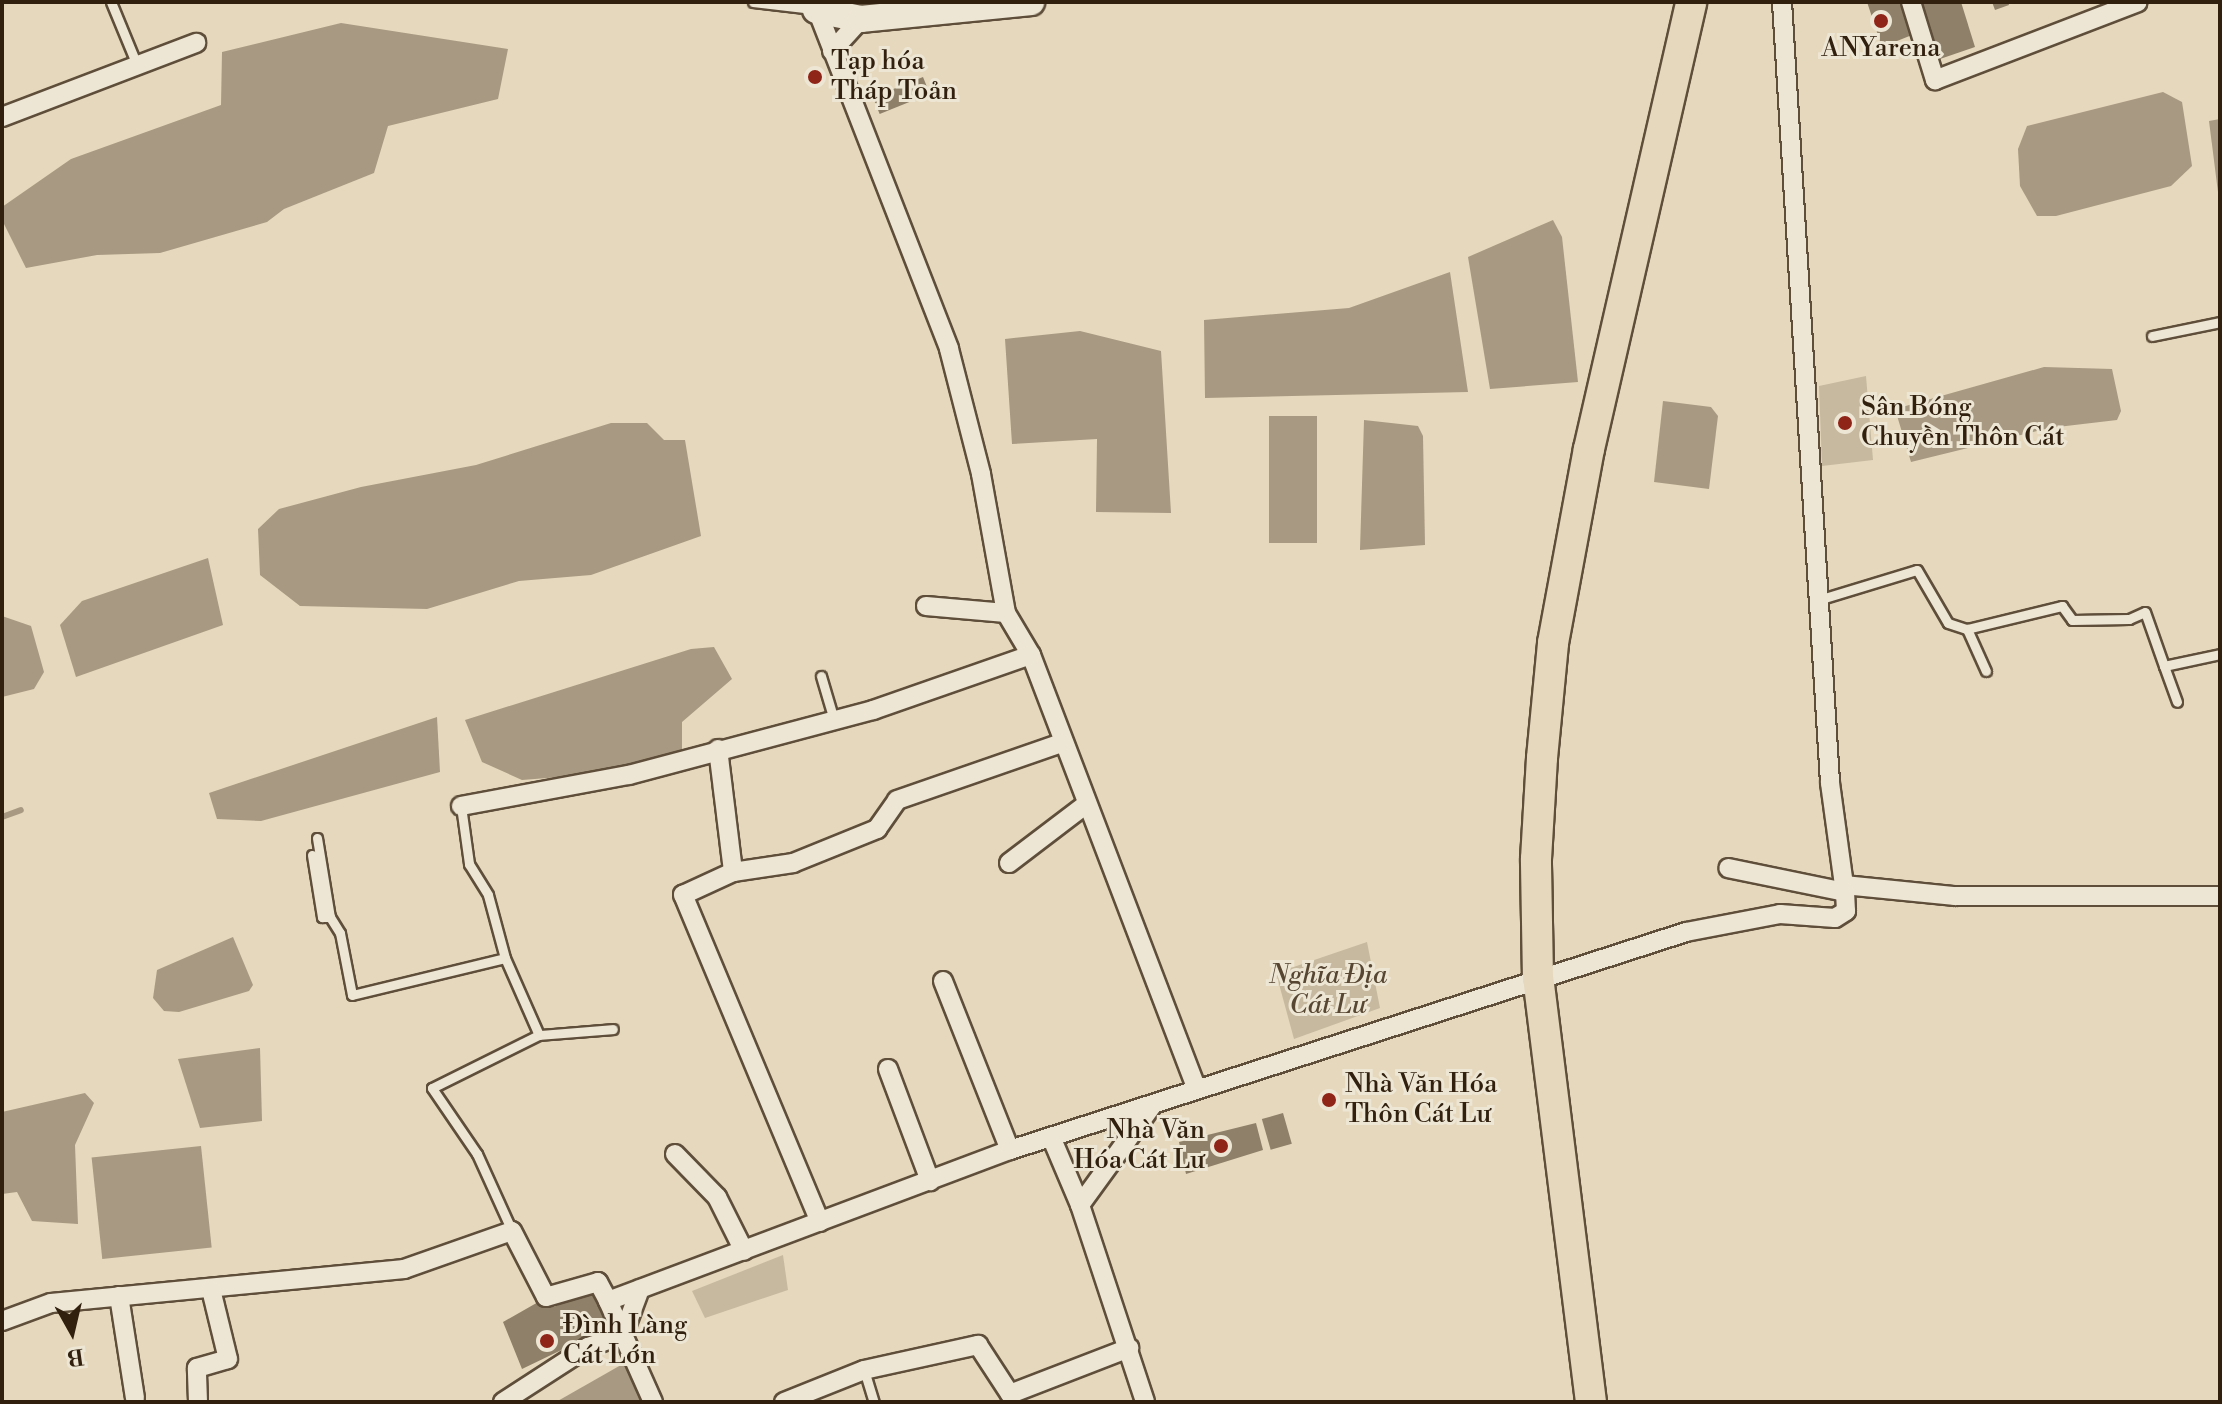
<!DOCTYPE html>
<meta charset="utf-8">
<style>
body{margin:0}
#map{position:relative;width:2222px;height:1404px;overflow:hidden;background:#e5d8bd;font-family:"Libre Bodoni",serif}
div>[style]{position:absolute}
.green>*{inset:0;background:#c6b99f}
.water>*{inset:0;background:#a89982;transform-origin:0 0}
.stream>*{height:6px;margin:-3px;padding:0 3px;transform-origin:3px;border-radius:3px;background:#a89982}
.building>*{inset:0;background:#8f8069;transform-origin:0 0}
.roads{filter:drop-shadow(2px 0 #5e4e3a) drop-shadow(-2px 0 #5e4e3a) drop-shadow(0 2px #5e4e3a) drop-shadow(0 -2px #5e4e3a)}
.lane>*{height:9px;margin:-4.5px;padding:0 4.5px;transform-origin:4.5px;border-radius:4.5px;background:#eee6d4}
.street>*{height:18px;margin:-9px;padding:0 9px;transform-origin:9px;border-radius:9px;background:#eee6d4}
.secondary>*{height:26px;margin:-13px;padding:0 13px;transform-origin:13px;border-radius:13px;background:#eee6d4}
.primary>*{height:30px;margin:-15px;padding:0 15px;transform-origin:15px;border-radius:15px;background:#e5d8bd}
.dots>*{width:22px;height:22px;translate:-50% -50%;box-sizing:border-box;border:4px solid #eee6d4;border-radius:50%}
span{translate:-50% -50%;white-space:nowrap;text-align:center;line-height:1.15;-webkit-text-stroke:6px #eee6d4;paint-order:stroke}
.poi-label{font-size:26px;color:#31200e}
.left{translate:0 -50%;text-align:left}
.right{translate:-100% -50%;text-align:right}
.park-label{font-size:26px;color:#564632;font-style:italic}
.frame{position:absolute;inset:0;border:4px solid #31200e;pointer-events:none}
.north{position:absolute;left:32px;top:1292px;width:80px;height:80px;-webkit-text-stroke:6px #eee6d4;paint-order:stroke;rotate:172deg;font-size:22px;font-weight:700;line-height:32px;text-align:center;color:#31200e}
.north::after{content:'';display:block;margin:auto;width:28px;height:36px;background:#31200e;clip-path:polygon(50% 0,100% 100%,50% 72%,0 100%)}
</style>
<div id="map">
<div class="green">
<i style="clip-path:polygon(1866px 376px,1873px 460px,1822px 466px,1819px 386px)"></i>
<i style="clip-path:polygon(1367px 942px,1380px 1008px,1294px 1039px,1276px 973px)"></i>
<i style="clip-path:polygon(783px 1255px,788px 1290px,705px 1318px,692px 1291px)"></i>
</div>
<div class="water">
<i style="clip-path:polygon(341px 23px,508px 49px,498px 99px,388px 126px,374px 173px,284px 209px,267px 222px,160px 253px,97px 255px,26px 268px,2px 220px,2px 207px,71px 159px,221px 105px,222px 52px)"></i>
<i style="clip-path:polygon(2163px 92px,2182px 102px,2192px 166px,2171px 186px,2056px 216px,2037px 216px,2020px 186px,2018px 149px,2027px 126px)"></i>
<i style="clip-path:polygon(2220px 119px,2220px 208px,2209px 121px)"></i>
<i style="clip-path:polygon(1553px 220px,1562px 237px,1578px 382px,1490px 389px,1468px 257px)"></i>
<i style="clip-path:polygon(1450px 272px,1468px 392px,1205px 398px,1204px 320px,1349px 308px)"></i>
<i style="clip-path:polygon(1080px 331px,1161px 351px,1171px 513px,1096px 512px,1097px 439px,1012px 444px,1005px 339px)"></i>
<i style="clip-path:polygon(2044px 367px,2112px 369px,2121px 411px,2117px 420px,2049px 428px,1911px 462px,1895px 409px)"></i>
<i style="clip-path:polygon(1663px 401px,1711px 407px,1718px 416px,1709px 489px,1654px 482px)"></i>
<i style="left:1269px;top:416px;width:48px;height:127px"></i>
<i style="clip-path:polygon(1364px 420px,1418px 426px,1423px 436px,1425px 545px,1360px 550px)"></i>
<i style="clip-path:polygon(611px 423px,647px 423px,664px 440px,685px 440px,701px 536px,591px 575px,519px 581px,427px 609px,300px 606px,260px 575px,258px 529px,279px 509px,361px 487px,476px 465px)"></i>
<i style="clip-path:polygon(208px 558px,223px 625px,76px 677px,60px 625px,82px 601px)"></i>
<i style="clip-path:polygon(2px 616px,31px 626px,44px 672px,34px 689px,2px 697px)"></i>
<i style="clip-path:polygon(714px 647px,732px 679px,682px 722px,682px 752px,585px 775px,522px 780px,482px 762px,465px 720px,691px 649px)"></i>
<i style="clip-path:polygon(437px 717px,440px 772px,261px 821px,217px 819px,209px 793px)"></i>
<i style="clip-path:polygon(233px 937px,253px 985px,249px 991px,179px 1012px,164px 1011px,153px 998px,157px 970px)"></i>
<i style="clip-path:polygon(260px 1048px,262px 1121px,200px 1128px,178px 1059px)"></i>
<i style="clip-path:polygon(85px 1093px,94px 1103px,75px 1145px,78px 1224px,32px 1221px,17px 1192px,2px 1194px,2px 1112px)"></i>
<i style="left:201px;top:1146px;width:102px;height:110px;rotate:84deg"></i>
<i style="clip-path:polygon(628px 1361px,646px 1402px,556px 1402px)"></i>
</div>
<div class="stream">
<i style="left:2px;top:817px;width:20px;rotate:-20deg"></i>
</div>
<div class="building">
<i style="clip-path:polygon(1867px 2px,1900px 2px,1912px 35px,1882px 47px)"></i>
<i style="clip-path:polygon(1921px 2px,1961px 2px,1975px 47px,1940px 59px)"></i>
<i style="clip-path:polygon(1992px 2px,2008px 2px,2009px 5px,1995px 10px)"></i>
<i style="left:923px;top:77px;width:18px;height:54px;rotate:68deg"></i>
<i style="left:1283px;top:1113px;width:32px;height:22px;rotate:74deg"></i>
<i style="clip-path:polygon(1256px 1123px,1263px 1150px,1186px 1174px,1179px 1142px)"></i>
<i style="clip-path:polygon(595px 1288px,607px 1328px,522px 1369px,503px 1322px,540px 1301px,554px 1307px)"></i>
</div>
<div class="roads">
<div class="lane">
<i style="left:111px;top:2px;width:68px;rotate:67.6deg"></i>
<i style="left:753px;top:2px;width:60px;rotate:6.7deg"></i>
<i style="left:2152px;top:336px;width:69px;rotate:-11.6deg"></i>
<i style="left:1818px;top:600px;width:103px;rotate:-16.9deg"></i>
<i style="left:1917px;top:570px;width:61px;rotate:59.7deg"></i>
<i style="left:1948px;top:623px;width:20px;rotate:18deg"></i>
<i style="left:1967px;top:629px;width:98px;rotate:-13.6deg"></i>
<i style="left:2062px;top:606px;width:17px;rotate:54deg"></i>
<i style="left:2072px;top:620px;width:57px;rotate:-1deg"></i>
<i style="left:2129px;top:619px;width:17px;rotate:-24deg"></i>
<i style="left:2145px;top:612px;width:57px;rotate:70.6deg"></i>
<i style="left:2164px;top:666px;width:57px;rotate:-12.1deg"></i>
<i style="left:1967px;top:629px;width:46px;rotate:65.7deg"></i>
<i style="left:2164px;top:666px;width:38px;rotate:70deg"></i>
<i style="left:821px;top:676px;width:46px;rotate:73.5deg"></i>
<i style="left:461px;top:806px;width:59px;rotate:82.1deg"></i>
<i style="left:469px;top:864px;width:36px;rotate:58deg"></i>
<i style="left:488px;top:895px;width:65px;rotate:74.9deg"></i>
<i style="left:505px;top:958px;width:84px;rotate:66.2deg"></i>
<i style="left:317px;top:838px;width:80px;rotate:80.7deg"></i>
<i style="left:330px;top:917px;width:19px;rotate:58deg"></i>
<i style="left:340px;top:933px;width:63px;rotate:79deg"></i>
<i style="left:352px;top:995px;width:157px;rotate:-13.6deg"></i>
<i style="left:312px;top:855px;width:63px;rotate:80.8deg"></i>
<i style="left:322px;top:917px;width:8px"></i>
<i style="left:512px;top:1231px;width:85px;rotate:-114.4deg"></i>
<i style="left:477px;top:1154px;width:80px;rotate:-124.3deg"></i>
<i style="left:432px;top:1088px;width:119px;rotate:-26.4deg"></i>
<i style="left:539px;top:1035px;width:74px;rotate:-4.6deg"></i>
<i style="left:864px;top:1370px;width:34px;rotate:73deg"></i>
</div>
<div class="street">
<i style="left:814px;top:2px;width:372px;rotate:68.7deg"></i>
<i style="left:949px;top:349px;width:129px;rotate:75.6deg"></i>
<i style="left:981px;top:474px;width:141px;rotate:79.8deg"></i>
<i style="left:1006px;top:613px;width:49px;rotate:59.2deg"></i>
<i style="left:1031px;top:655px;width:463px;rotate:69.1deg"></i>
<i style="left:1782px;top:2px;width:782px;rotate:86.48deg"></i>
<i style="left:1830px;top:783px;width:110px;rotate:82.2deg"></i>
<i style="left:1911px;top:2px;width:82px;rotate:72.9deg"></i>
<i style="left:1935px;top:80px;width:217px;rotate:-21deg"></i>
<i style="left:832px;top:51px;width:43px;rotate:-47.8deg"></i>
<i style="left:2px;top:117px;width:208px;rotate:-20.9deg"></i>
<i style="left:926px;top:606px;width:80px;rotate:5deg"></i>
<i style="left:718px;top:749px;width:124px;rotate:83deg"></i>
<i style="left:461px;top:806px;width:171px;rotate:-10.5deg"></i>
<i style="left:629px;top:775px;width:253px;rotate:-14.9deg"></i>
<i style="left:873px;top:710px;width:167px;rotate:-19.2deg"></i>
<i style="left:1009px;top:863px;width:96px;rotate:-37.3deg"></i>
<i style="left:1844px;top:885px;width:112px;rotate:5.7deg"></i>
<i style="left:1955px;top:896px;width:265px"></i>
<i style="left:943px;top:981px;width:182px;rotate:68.4deg"></i>
<i style="left:888px;top:1069px;width:120px;rotate:69.4deg"></i>
<i style="left:1052px;top:1139px;width:72px;rotate:67deg"></i>
<i style="left:1080px;top:1205px;width:207px;rotate:71.7deg"></i>
<i style="left:675px;top:1154px;width:60px;rotate:45.7deg"></i>
<i style="left:717px;top:1197px;width:60px;rotate:63.4deg"></i>
<i style="left:1080px;top:1205px;width:122px;rotate:-54deg"></i>
<i style="left:820px;top:1222px;width:355px;rotate:-112.7deg"></i>
<i style="left:683px;top:895px;width:55px;rotate:-24.7deg"></i>
<i style="left:733px;top:872px;width:61px;rotate:-8.5deg"></i>
<i style="left:793px;top:863px;width:91px;rotate:-22deg"></i>
<i style="left:877px;top:829px;width:35px;rotate:-55deg"></i>
<i style="left:897px;top:800px;width:175px;rotate:-19.1deg"></i>
<i style="left:119px;top:1296px;width:103px;rotate:81.1deg"></i>
<i style="left:608px;top:1301px;width:111px;rotate:66deg"></i>
<i style="left:2px;top:1321px;width:52px;rotate:-20.2deg"></i>
<i style="left:51px;top:1303px;width:355px;rotate:-5.5deg"></i>
<i style="left:404px;top:1269px;width:114px;rotate:-19.4deg"></i>
<i style="left:512px;top:1231px;width:74px;rotate:62.7deg"></i>
<i style="left:546px;top:1297px;width:54px;rotate:-16.1deg"></i>
<i style="left:598px;top:1282px;width:21px;rotate:62deg"></i>
<i style="left:608px;top:1301px;width:429px;rotate:-20.6deg"></i>
<i style="left:1010px;top:1150px;width:710px;rotate:-17.87deg"></i>
<i style="left:1686px;top:932px;width:96px;rotate:-10.8deg"></i>
<i style="left:1780px;top:914px;width:55px;rotate:4.2deg"></i>
<i style="left:1835px;top:918px;width:13px;rotate:-32deg"></i>
<i style="left:1846px;top:911px;width:19px;rotate:-93deg"></i>
<i style="left:1845px;top:892px;width:119px;rotate:-168.4deg"></i>
<i style="left:198px;top:1402px;width:34px;rotate:-92deg"></i>
<i style="left:197px;top:1368px;width:32px;rotate:-16deg"></i>
<i style="left:228px;top:1359px;width:72px;rotate:-103.7deg"></i>
<i style="left:503px;top:1402px;width:101px;rotate:-32.9deg"></i>
<i style="left:588px;top:1347px;width:37px;rotate:-19deg"></i>
<i style="left:623px;top:1335px;width:49px;rotate:-69.7deg"></i>
<i style="left:784px;top:1402px;width:86px;rotate:-21.8deg"></i>
<i style="left:864px;top:1370px;width:117px;rotate:-12.4deg"></i>
<i style="left:978px;top:1345px;width:59px;rotate:56.9deg"></i>
<i style="left:1010px;top:1394px;width:128px;rotate:-21.1deg"></i>
</div>
<div class="secondary">
<i style="left:816px;top:10px;width:46px;rotate:11.3deg"></i>
<i style="left:861px;top:19px;width:171px;rotate:-5.7deg"></i>
</div>
<div class="primary">
<i style="left:1591px;top:1402px;width:426px;rotate:-97.1deg"></i>
<i style="left:1538px;top:979px;width:120px;rotate:-91deg"></i>
<i style="left:1536px;top:859px;width:101px;rotate:-86.6deg"></i>
<i style="left:1542px;top:758px;width:116px;rotate:-84.5deg"></i>
<i style="left:1553px;top:643px;width:197px;rotate:-79.5deg"></i>
<i style="left:1589px;top:449px;width:458px;rotate:-77.1deg"></i>
</div>
</div>
<div class="dots">
<i style="left:1881px;top:21px;background:#8f2418"></i>
<i style="left:815px;top:77px;background:#8f2418"></i>
<i style="left:1845px;top:423px;background:#8f2418"></i>
<i style="left:1329px;top:1100px;background:#8f2418"></i>
<i style="left:1221px;top:1146px;background:#8f2418"></i>
<i style="left:547px;top:1341px;background:#8f2418"></i>
</div>
<div class="poi-label">
<span style="left:1881px;top:49px">ANYarena</span>
<span class="left" style="left:831px;top:77px">Tạp hóa<br>Tháp Toản</span>
<span class="left" style="left:1861px;top:423px">Sân Bóng<br>Chuyền Thôn Cát</span>
<span class="left" style="left:1345px;top:1100px">Nhà Văn Hóa<br>Thôn Cát Lư</span>
<span class="right" style="left:1205px;top:1146px">Nhà Văn<br>Hóa Cát Lư</span>
<span class="left" style="left:563px;top:1341px">Đình Làng<br>Cát Lớn</span>
</div>
<div class="park-label">
<span style="left:1328px;top:991px">Nghĩa Địa<br>Cát Lư</span>
</div>
<div class="frame"></div>
<div class="north">B</div>
</div>
